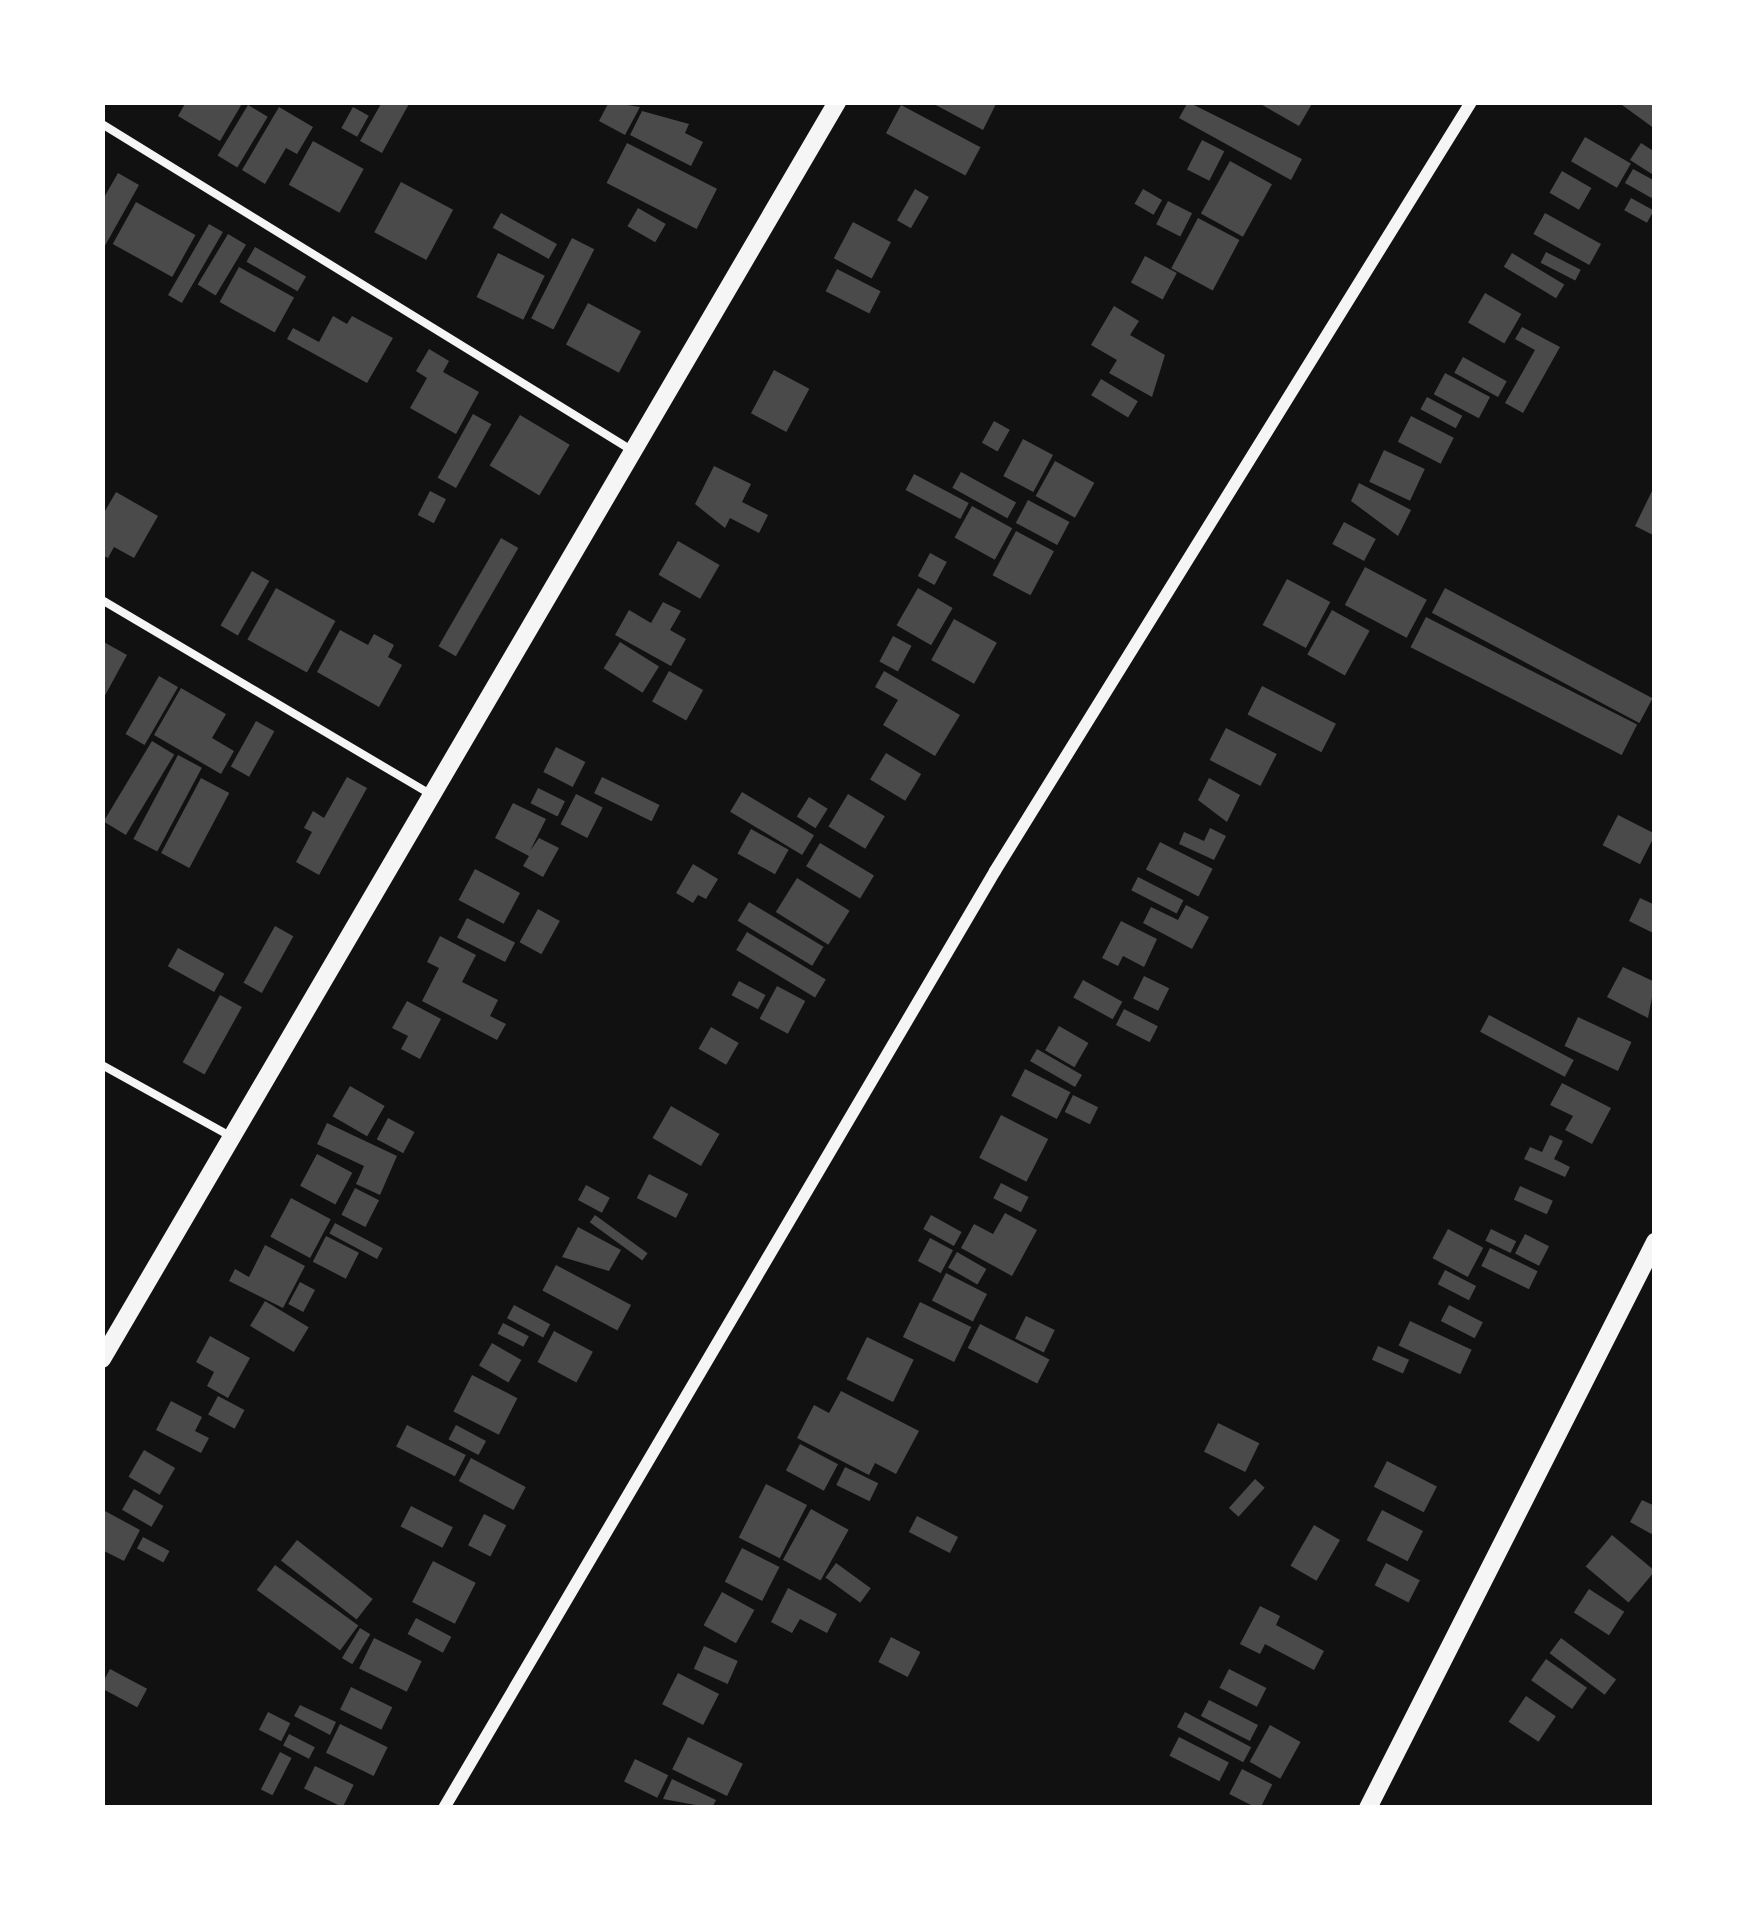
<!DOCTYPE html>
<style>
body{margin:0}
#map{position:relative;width:1757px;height:1910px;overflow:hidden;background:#111;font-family:Merriweather,serif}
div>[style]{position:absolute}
.building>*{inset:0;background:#4a4a4a;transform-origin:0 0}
.service>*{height:8px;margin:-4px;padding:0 4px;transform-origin:4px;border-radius:4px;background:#f5f5f5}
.minor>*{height:12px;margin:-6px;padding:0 6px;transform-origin:6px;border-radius:6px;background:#f5f5f5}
.tertiary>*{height:18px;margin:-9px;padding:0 9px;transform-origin:9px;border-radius:9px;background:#f5f5f5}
span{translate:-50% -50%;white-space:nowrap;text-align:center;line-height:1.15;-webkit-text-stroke:12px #fff;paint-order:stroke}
.frame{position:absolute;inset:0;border:105px solid #fff;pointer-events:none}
</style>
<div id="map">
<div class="building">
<i style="clip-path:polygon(186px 102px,243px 102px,220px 141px,178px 116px)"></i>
<i style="clip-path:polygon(382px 102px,410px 102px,382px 153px,360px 141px)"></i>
<i style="clip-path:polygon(609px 102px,640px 107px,625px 135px,599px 121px)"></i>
<i style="clip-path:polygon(930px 102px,997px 102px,983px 130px)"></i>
<i style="clip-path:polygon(1188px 102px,1302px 159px,1291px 180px,1179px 118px)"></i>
<i style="clip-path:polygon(1257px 102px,1313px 102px,1299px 126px)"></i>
<i style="clip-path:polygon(1618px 102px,1655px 102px,1655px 129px)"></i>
<i style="left:248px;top:105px;width:23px;height:59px;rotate:31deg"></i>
<i style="left:901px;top:105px;width:90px;height:32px;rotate:28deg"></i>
<i style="clip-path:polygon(279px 107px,313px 127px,297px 154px,286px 148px,265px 184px,242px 170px)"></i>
<i style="left:353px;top:107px;width:18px;height:24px;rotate:29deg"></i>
<i style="clip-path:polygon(642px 111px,689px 124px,685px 133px,703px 142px,691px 166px,630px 135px)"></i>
<i style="left:1585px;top:137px;width:53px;height:28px;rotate:30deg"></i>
<i style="left:1202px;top:140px;width:25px;height:33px;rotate:27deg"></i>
<i style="left:313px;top:141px;width:58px;height:50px;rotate:29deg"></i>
<i style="left:627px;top:143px;width:101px;height:45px;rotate:27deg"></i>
<i style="clip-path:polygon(1641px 143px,1655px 152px,1655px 176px,1630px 160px)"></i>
<i style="left:1230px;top:161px;width:48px;height:60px;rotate:29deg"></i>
<i style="clip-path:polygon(1633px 169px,1655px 181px,1655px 200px,1625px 183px)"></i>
<i style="left:1562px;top:171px;width:34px;height:25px;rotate:30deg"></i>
<i style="clip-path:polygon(118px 173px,139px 185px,102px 251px,102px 201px)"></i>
<i style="left:401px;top:182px;width:59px;height:57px;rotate:28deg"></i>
<i style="left:915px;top:189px;width:16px;height:36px;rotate:30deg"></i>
<i style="left:1143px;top:189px;width:22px;height:17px;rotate:30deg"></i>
<i style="left:1631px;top:198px;width:26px;height:14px;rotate:29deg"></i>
<i style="left:1168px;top:201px;width:27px;height:26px;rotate:27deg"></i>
<i style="left:136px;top:202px;width:68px;height:48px;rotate:29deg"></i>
<i style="left:638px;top:208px;width:32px;height:21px;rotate:30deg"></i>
<i style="left:501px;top:213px;width:64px;height:17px;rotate:29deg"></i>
<i style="left:1545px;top:213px;width:64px;height:24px;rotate:29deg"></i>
<i style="left:1198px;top:218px;width:47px;height:57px;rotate:28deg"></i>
<i style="left:853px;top:222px;width:43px;height:41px;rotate:28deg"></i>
<i style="left:209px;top:224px;width:16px;height:82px;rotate:30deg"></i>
<i style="left:228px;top:234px;width:21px;height:59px;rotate:31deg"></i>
<i style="left:572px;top:238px;width:25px;height:90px;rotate:27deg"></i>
<i style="left:255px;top:247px;width:59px;height:17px;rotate:30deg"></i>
<i style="left:1546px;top:252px;width:39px;height:12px;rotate:27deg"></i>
<i style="left:498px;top:253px;width:52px;height:49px;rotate:26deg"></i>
<i style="left:1512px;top:253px;width:61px;height:16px;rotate:31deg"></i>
<i style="left:1145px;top:256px;width:36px;height:30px;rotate:28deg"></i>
<i style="left:239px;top:267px;width:63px;height:40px;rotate:29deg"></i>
<i style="left:837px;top:269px;width:49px;height:25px;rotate:27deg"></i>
<i style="left:1485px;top:293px;width:42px;height:34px;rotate:30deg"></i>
<i style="left:588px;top:303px;width:60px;height:47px;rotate:28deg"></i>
<i style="clip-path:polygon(1114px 306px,1139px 321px,1130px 335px,1165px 355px,1152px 397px,1109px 373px,1117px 360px,1091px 345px)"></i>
<i style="clip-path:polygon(333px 316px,347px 324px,352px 316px,393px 338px,367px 383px,287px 339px,293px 328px,319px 342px)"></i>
<i style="clip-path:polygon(1522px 327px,1560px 347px,1523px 413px,1505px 403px,1535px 350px,1515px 339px)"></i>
<i style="clip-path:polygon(429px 349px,449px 361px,443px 372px,479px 392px,456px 434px,410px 408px,427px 378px,416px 371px)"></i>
<i style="left:1463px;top:357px;width:50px;height:18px;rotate:29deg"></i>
<i style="left:774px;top:370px;width:40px;height:49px;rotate:28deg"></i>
<i style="left:1445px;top:373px;width:51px;height:24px;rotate:28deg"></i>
<i style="left:1101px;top:379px;width:43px;height:19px;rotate:31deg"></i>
<i style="left:1427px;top:397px;width:40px;height:14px;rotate:28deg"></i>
<i style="left:473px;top:414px;width:21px;height:73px;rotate:29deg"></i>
<i style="left:520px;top:415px;width:58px;height:59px;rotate:31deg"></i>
<i style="left:1411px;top:416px;width:48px;height:29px;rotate:27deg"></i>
<i style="left:994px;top:421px;width:18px;height:25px;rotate:29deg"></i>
<i style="left:1023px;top:439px;width:34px;height:42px;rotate:28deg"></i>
<i style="left:1384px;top:450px;width:45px;height:35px;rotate:25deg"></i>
<i style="left:1055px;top:461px;width:45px;height:40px;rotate:29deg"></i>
<i style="clip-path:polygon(714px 466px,751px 484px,742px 502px,768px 515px,759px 533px,730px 518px,725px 528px,695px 504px)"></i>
<i style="left:961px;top:472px;width:63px;height:18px;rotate:29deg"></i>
<i style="left:914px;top:474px;width:62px;height:18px;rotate:28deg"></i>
<i style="clip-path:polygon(1359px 483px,1411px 510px,1398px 536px,1351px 501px)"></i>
<i style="left:430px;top:491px;width:18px;height:27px;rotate:27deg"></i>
<i style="clip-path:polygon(1652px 491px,1655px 492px,1655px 536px,1635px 526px)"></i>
<i style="clip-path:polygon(116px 492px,158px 516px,134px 558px,114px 547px,108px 558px,102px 555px,102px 516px)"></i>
<i style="left:1028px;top:500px;width:47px;height:26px;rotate:28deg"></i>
<i style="left:972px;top:506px;width:46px;height:36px;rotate:29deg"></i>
<i style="left:1344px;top:522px;width:36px;height:25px;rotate:28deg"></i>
<i style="left:1016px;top:531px;width:43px;height:50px;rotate:28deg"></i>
<i style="left:501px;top:538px;width:20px;height:125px;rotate:30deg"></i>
<i style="left:678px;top:541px;width:48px;height:39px;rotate:30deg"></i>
<i style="left:930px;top:553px;width:19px;height:26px;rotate:28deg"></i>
<i style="left:1365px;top:567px;width:70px;height:43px;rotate:28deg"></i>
<i style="left:252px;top:571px;width:20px;height:63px;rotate:30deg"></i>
<i style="left:1287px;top:579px;width:49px;height:52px;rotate:28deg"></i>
<i style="left:276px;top:588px;width:68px;height:59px;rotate:29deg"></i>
<i style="left:918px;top:588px;width:40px;height:43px;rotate:30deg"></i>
<i style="left:1445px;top:588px;width:235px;height:28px;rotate:28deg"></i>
<i style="clip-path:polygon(663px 602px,681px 611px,670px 630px,686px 639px,671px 666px,615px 635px,629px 610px,651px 623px)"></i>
<i style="left:1332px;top:610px;width:43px;height:51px;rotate:29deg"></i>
<i style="left:1426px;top:617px;width:237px;height:34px;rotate:27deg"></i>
<i style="left:954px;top:619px;width:49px;height:47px;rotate:29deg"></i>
<i style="clip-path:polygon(340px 630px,368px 645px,374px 634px,394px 645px,388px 657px,402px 665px,379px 707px,317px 672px)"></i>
<i style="left:893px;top:636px;width:21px;height:29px;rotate:28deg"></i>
<i style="clip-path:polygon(102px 641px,127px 655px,102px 701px)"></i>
<i style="left:620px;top:642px;width:46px;height:31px;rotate:32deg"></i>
<i style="left:669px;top:671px;width:39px;height:35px;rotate:29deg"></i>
<i style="clip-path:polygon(884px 671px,960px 715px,935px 756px,883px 725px,898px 700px,875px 687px)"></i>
<i style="left:159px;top:676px;width:22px;height:67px;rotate:30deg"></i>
<i style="left:1262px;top:686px;width:83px;height:32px;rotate:27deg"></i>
<i style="clip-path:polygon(181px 688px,226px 714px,212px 738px,234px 751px,221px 774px,154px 735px)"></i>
<i style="left:256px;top:721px;width:21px;height:52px;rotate:29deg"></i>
<i style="left:1226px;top:728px;width:57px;height:36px;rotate:27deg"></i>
<i style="left:152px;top:741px;width:26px;height:94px;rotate:31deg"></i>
<i style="left:556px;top:747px;width:33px;height:28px;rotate:27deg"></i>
<i style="left:886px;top:753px;width:41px;height:31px;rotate:31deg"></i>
<i style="left:178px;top:755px;width:27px;height:95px;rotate:28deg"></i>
<i style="clip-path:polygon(347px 777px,367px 788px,319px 875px,296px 862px,312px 832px,304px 828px,313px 811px,324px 818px)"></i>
<i style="left:602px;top:777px;width:64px;height:18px;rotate:26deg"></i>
<i style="left:201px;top:778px;width:32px;height:85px;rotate:28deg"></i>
<i style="clip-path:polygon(1209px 778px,1240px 795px,1227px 822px,1198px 800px)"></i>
<i style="left:538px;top:788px;width:30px;height:17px;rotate:26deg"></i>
<i style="left:742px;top:792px;width:84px;height:23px;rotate:31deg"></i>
<i style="left:576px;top:794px;width:30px;height:34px;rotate:27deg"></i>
<i style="left:848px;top:794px;width:43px;height:38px;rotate:31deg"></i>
<i style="left:809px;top:797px;width:22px;height:23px;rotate:32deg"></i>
<i style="clip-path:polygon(513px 803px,546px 819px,530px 851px,539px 838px,559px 848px,543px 877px,523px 866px,529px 856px,495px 838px)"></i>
<i style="left:1618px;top:815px;width:42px;height:34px;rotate:27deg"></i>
<i style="clip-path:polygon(1210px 828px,1226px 836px,1214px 860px,1179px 844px,1184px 832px,1204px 841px)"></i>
<i style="left:751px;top:829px;width:43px;height:28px;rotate:29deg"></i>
<i style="left:1160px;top:842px;width:59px;height:31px;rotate:27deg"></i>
<i style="left:820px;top:843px;width:63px;height:27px;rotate:31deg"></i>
<i style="clip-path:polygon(693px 864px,718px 879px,706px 899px,698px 895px,693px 903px,676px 893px)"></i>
<i style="left:475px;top:869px;width:51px;height:35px;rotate:28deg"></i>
<i style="left:1138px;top:877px;width:51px;height:15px;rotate:27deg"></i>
<i style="left:797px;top:878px;width:62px;height:40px;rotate:32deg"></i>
<i style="clip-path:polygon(1640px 898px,1655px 905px,1655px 934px,1629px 921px)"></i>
<i style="left:749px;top:902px;width:87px;height:22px;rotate:31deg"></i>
<i style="clip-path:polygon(1186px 905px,1209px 917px,1192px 949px,1143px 923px,1151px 907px,1178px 920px)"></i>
<i style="left:538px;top:909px;width:25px;height:38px;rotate:29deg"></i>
<i style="left:467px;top:918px;width:54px;height:22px;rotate:27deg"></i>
<i style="clip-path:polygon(1121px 921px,1157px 939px,1144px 967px,1123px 956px,1118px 966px,1102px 958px)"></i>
<i style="left:275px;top:926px;width:21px;height:65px;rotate:29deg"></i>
<i style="left:747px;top:932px;width:92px;height:21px;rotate:31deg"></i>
<i style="clip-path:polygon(440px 936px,476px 955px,462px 982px,498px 1000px,490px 1016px,506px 1024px,497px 1040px,422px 1001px,439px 968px,427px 962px)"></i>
<i style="left:178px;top:948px;width:53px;height:21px;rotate:29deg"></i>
<i style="clip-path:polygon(1623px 967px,1655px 982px,1648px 1018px,1607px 997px)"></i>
<i style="left:1144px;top:976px;width:28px;height:25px;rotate:26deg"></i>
<i style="left:1083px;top:980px;width:45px;height:20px;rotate:29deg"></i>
<i style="left:739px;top:981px;width:30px;height:16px;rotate:28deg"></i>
<i style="left:777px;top:986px;width:32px;height:37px;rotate:28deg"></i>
<i style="left:220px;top:995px;width:25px;height:77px;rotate:29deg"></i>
<i style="clip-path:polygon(407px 1001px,441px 1019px,420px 1059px,401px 1049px,408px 1036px,392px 1028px)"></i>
<i style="left:1124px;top:1009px;width:38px;height:18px;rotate:27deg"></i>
<i style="left:1489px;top:1015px;width:96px;height:19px;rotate:28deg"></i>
<i style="left:1578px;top:1017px;width:59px;height:32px;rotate:25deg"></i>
<i style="left:1059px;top:1026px;width:34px;height:28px;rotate:30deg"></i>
<i style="left:711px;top:1027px;width:32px;height:25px;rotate:30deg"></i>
<i style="left:1037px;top:1049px;width:52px;height:14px;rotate:30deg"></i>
<i style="left:1025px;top:1069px;width:51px;height:30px;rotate:27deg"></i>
<i style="clip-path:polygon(1562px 1083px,1611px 1108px,1592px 1144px,1565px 1130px,1573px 1116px,1550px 1105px)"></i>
<i style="left:350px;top:1086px;width:40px;height:35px;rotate:30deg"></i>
<i style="left:1073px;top:1095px;width:28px;height:19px;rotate:26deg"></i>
<i style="left:671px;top:1106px;width:56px;height:37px;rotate:30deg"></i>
<i style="left:1001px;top:1115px;width:53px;height:48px;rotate:27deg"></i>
<i style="left:388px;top:1118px;width:30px;height:24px;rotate:28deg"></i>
<i style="clip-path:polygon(327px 1123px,397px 1156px,380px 1195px,356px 1184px,364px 1166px,317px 1144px)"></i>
<i style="clip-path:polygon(1550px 1135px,1563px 1141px,1554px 1159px,1570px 1167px,1565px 1177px,1524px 1159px,1530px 1147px,1542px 1152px)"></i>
<i style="left:317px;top:1154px;width:40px;height:36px;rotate:28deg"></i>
<i style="left:649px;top:1174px;width:44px;height:27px;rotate:27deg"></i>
<i style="left:1001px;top:1183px;width:31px;height:17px;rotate:27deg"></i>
<i style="left:586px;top:1185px;width:27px;height:17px;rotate:28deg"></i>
<i style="left:1520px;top:1186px;width:36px;height:15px;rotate:24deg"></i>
<i style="left:355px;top:1188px;width:27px;height:30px;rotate:27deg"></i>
<i style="left:291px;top:1198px;width:45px;height:44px;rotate:28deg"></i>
<i style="clip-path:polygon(1005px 1213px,1037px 1230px,1012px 1276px,961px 1248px,974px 1224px,993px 1234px)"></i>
<i style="left:595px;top:1215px;width:65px;height:9px;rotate:36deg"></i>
<i style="left:931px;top:1215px;width:35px;height:16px;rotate:29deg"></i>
<i style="left:335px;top:1223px;width:54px;height:12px;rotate:28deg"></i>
<i style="clip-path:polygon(578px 1227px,621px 1250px,609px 1271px,562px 1257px)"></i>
<i style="left:1448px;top:1229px;width:40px;height:33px;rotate:28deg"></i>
<i style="left:1491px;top:1229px;width:28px;height:13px;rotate:26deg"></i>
<i style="left:1525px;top:1234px;width:27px;height:22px;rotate:27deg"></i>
<i style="left:326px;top:1236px;width:37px;height:29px;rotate:27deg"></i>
<i style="left:930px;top:1238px;width:26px;height:26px;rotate:28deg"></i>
<i style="clip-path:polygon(265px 1245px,305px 1266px,283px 1308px,229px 1281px,235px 1269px,249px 1277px)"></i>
<i style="left:1490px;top:1248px;width:53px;height:20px;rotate:26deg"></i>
<i style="left:957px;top:1252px;width:34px;height:18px;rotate:30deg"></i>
<i style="left:556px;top:1265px;width:85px;height:29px;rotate:28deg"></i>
<i style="left:1445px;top:1270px;width:35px;height:16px;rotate:27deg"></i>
<i style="left:946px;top:1273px;width:46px;height:31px;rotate:27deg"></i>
<i style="left:300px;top:1282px;width:17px;height:25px;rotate:28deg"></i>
<i style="left:265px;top:1301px;width:51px;height:29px;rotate:31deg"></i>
<i style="left:920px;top:1302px;width:57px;height:39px;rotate:26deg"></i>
<i style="left:514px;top:1305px;width:41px;height:15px;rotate:28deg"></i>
<i style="left:1449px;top:1305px;width:38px;height:18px;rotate:27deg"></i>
<i style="left:1026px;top:1316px;width:32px;height:25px;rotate:26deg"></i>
<i style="left:1410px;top:1321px;width:68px;height:27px;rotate:25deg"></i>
<i style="left:503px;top:1323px;width:29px;height:12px;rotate:27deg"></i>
<i style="left:980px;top:1324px;width:78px;height:27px;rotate:27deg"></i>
<i style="left:554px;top:1331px;width:44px;height:35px;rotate:28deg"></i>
<i style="clip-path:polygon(210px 1336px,250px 1358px,228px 1398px,207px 1386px,214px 1372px,196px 1362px)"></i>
<i style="left:867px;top:1337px;width:52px;height:47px;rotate:26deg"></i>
<i style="left:492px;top:1343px;width:34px;height:26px;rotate:30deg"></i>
<i style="left:1378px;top:1346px;width:34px;height:15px;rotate:24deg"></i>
<i style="left:472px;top:1375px;width:51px;height:41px;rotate:27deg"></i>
<i style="clip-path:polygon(841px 1391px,919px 1431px,896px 1474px,875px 1463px,869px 1475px,797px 1438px,814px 1405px,829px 1413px)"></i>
<i style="left:218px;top:1396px;width:30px;height:21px;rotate:28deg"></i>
<i style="clip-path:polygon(171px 1401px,202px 1417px,195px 1431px,209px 1438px,201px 1453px,156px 1430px)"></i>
<i style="left:1218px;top:1423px;width:46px;height:32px;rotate:26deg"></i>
<i style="left:407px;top:1425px;width:66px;height:24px;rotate:27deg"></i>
<i style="left:456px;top:1425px;width:34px;height:16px;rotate:28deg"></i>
<i style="left:800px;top:1444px;width:43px;height:30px;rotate:28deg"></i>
<i style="left:144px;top:1450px;width:36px;height:31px;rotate:30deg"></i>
<i style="left:471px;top:1458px;width:62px;height:26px;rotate:28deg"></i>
<i style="left:1387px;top:1461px;width:56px;height:29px;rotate:27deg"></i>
<i style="left:845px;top:1467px;width:37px;height:20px;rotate:26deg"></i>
<i style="left:1255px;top:1479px;width:13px;height:39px;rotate:42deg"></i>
<i style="left:766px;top:1484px;width:46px;height:60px;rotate:27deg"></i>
<i style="left:134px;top:1489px;width:34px;height:24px;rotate:30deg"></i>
<i style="clip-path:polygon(1642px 1500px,1655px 1506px,1655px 1536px,1630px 1522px)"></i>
<i style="left:411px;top:1506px;width:47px;height:23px;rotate:27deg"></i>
<i style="left:811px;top:1509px;width:43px;height:58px;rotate:29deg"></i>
<i style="left:1382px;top:1510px;width:46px;height:34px;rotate:27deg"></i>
<i style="clip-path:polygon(105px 1511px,140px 1530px,124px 1561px,102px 1550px)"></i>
<i style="left:484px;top:1514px;width:25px;height:35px;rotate:27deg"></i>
<i style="left:917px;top:1516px;width:46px;height:18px;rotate:27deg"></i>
<i style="left:1314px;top:1525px;width:30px;height:47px;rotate:30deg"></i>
<i style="left:1612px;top:1535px;width:56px;height:41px;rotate:40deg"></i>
<i style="left:143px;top:1537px;width:30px;height:13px;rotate:28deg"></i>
<i style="left:297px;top:1540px;width:96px;height:26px;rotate:38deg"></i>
<i style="left:742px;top:1548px;width:42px;height:38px;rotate:27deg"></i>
<i style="left:433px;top:1561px;width:48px;height:46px;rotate:27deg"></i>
<i style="left:836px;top:1563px;width:43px;height:18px;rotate:36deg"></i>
<i style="left:1386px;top:1563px;width:38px;height:25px;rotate:27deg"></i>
<i style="left:275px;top:1565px;width:103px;height:31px;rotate:36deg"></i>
<i style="clip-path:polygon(788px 1588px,837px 1614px,827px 1633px,800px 1619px,792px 1633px,771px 1622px)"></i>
<i style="left:1589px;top:1589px;width:42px;height:28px;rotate:33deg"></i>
<i style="left:722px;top:1592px;width:37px;height:38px;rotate:29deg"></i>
<i style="clip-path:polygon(1260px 1606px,1280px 1616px,1276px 1625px,1324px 1651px,1314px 1670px,1265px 1644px,1260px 1654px,1240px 1644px)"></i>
<i style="left:416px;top:1618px;width:40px;height:18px;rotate:28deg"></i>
<i style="left:360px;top:1628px;width:12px;height:35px;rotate:31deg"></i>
<i style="left:891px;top:1637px;width:33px;height:28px;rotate:27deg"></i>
<i style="left:374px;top:1638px;width:53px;height:34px;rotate:26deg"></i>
<i style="left:1561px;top:1638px;width:69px;height:19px;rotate:37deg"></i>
<i style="left:704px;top:1646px;width:37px;height:25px;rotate:24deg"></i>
<i style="left:1546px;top:1659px;width:50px;height:26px;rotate:35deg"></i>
<i style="left:110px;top:1669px;width:42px;height:21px;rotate:28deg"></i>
<i style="left:1229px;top:1669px;width:42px;height:21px;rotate:27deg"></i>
<i style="left:678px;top:1673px;width:46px;height:35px;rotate:27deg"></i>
<i style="left:351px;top:1687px;width:46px;height:25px;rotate:26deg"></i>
<i style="left:1526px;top:1696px;width:36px;height:31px;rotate:34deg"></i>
<i style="left:1209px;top:1700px;width:55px;height:18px;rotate:27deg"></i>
<i style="clip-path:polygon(300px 1705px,336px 1722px,330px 1735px,294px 1716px)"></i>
<i style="left:268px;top:1712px;width:25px;height:20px;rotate:27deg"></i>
<i style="left:1185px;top:1712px;width:75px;height:17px;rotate:28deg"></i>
<i style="left:340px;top:1724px;width:53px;height:32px;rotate:26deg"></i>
<i style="left:1270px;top:1725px;width:35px;height:42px;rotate:29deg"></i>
<i style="left:289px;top:1734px;width:29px;height:13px;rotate:27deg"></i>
<i style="left:688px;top:1737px;width:61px;height:36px;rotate:26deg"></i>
<i style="left:1179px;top:1737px;width:56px;height:21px;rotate:27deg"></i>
<i style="left:280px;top:1752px;width:13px;height:42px;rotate:27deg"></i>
<i style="left:635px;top:1759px;width:37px;height:25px;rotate:26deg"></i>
<i style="left:315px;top:1766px;width:43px;height:25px;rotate:26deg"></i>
<i style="left:1242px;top:1769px;width:34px;height:28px;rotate:27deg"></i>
<i style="clip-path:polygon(672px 1779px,716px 1800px,712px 1808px,663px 1799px)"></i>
</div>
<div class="service">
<i style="left:102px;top:124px;width:624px;rotate:31.63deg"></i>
<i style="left:102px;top:600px;width:379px;rotate:30.6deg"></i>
<i style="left:102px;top:1065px;width:149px;rotate:29deg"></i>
</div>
<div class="minor">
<i style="left:444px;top:1808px;width:1087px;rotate:-59.54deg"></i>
<i style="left:995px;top:871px;width:904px;rotate:-58.24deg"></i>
</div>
<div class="tertiary">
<i style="left:102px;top:1359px;width:1456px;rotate:-59.68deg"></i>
<i style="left:1368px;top:1808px;width:635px;rotate:-63.11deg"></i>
</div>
<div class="frame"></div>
</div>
